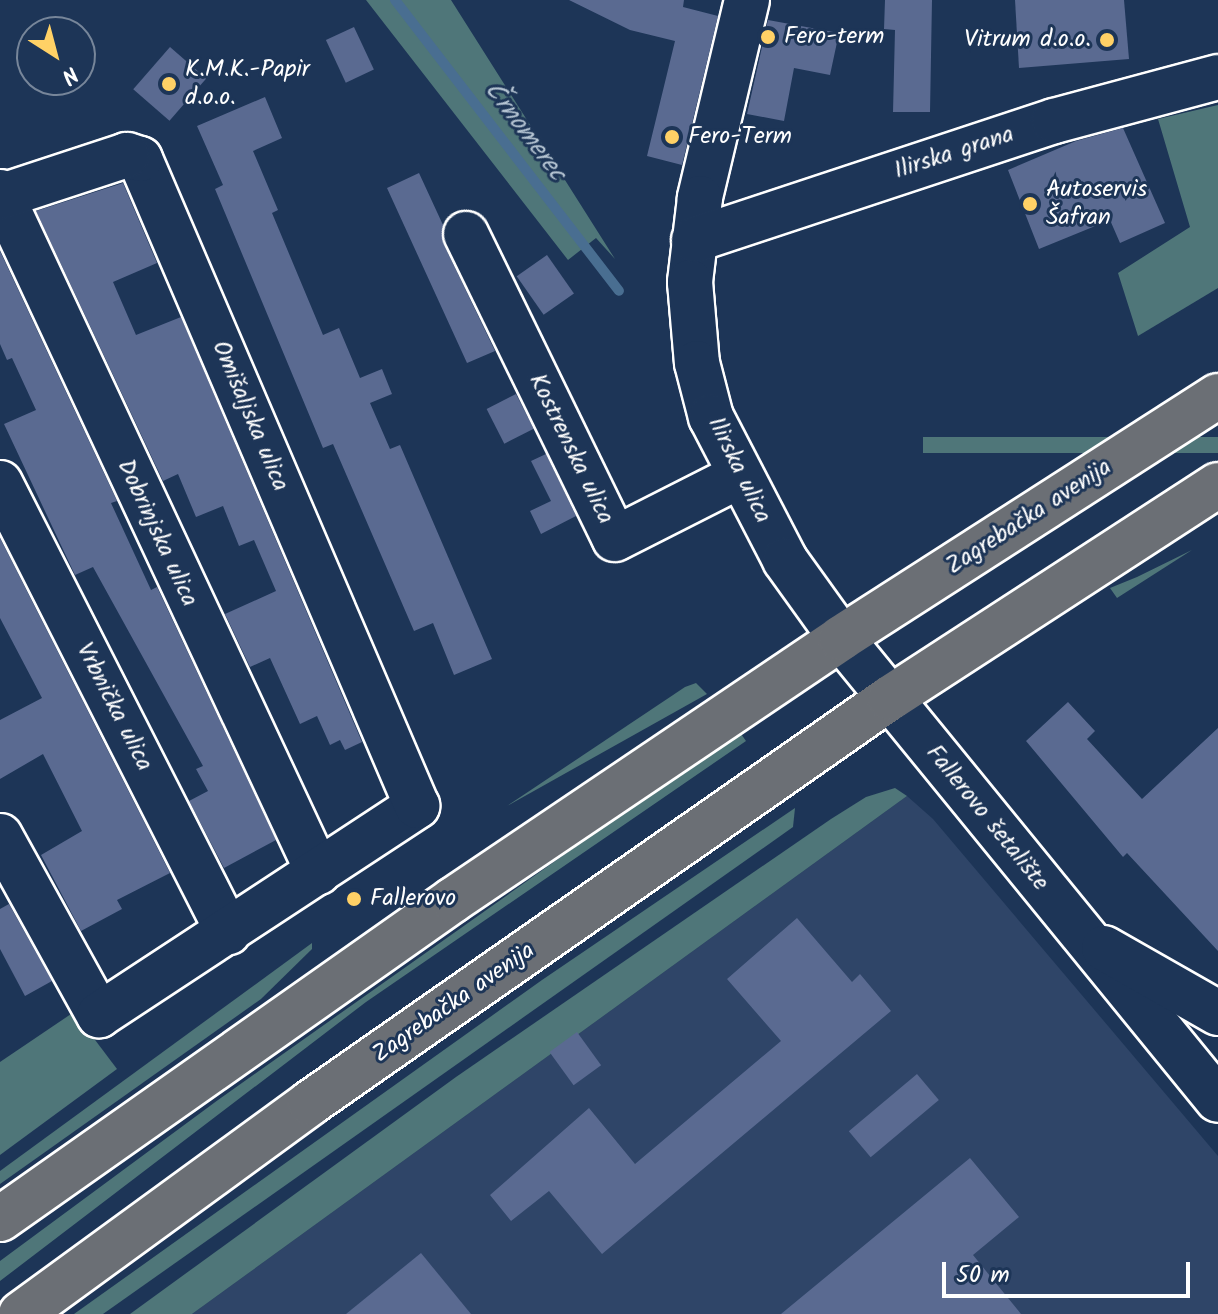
<!DOCTYPE html>
<meta charset="utf-8">
<style>
body{margin:0}
#map{position:relative;width:1218px;height:1314px;overflow:hidden;background:#1d3557;font-family:Kalam,sans-serif}
div>[style]{position:absolute}
.built>*{inset:0;background:#2f4568}
.green>*{inset:0;background:#4f7679;transform-origin:0 0}
.stream>*{height:10px;margin:-5px;padding:0 5px;transform-origin:5px;border-radius:5px;background:#496e91}
.building>*{inset:0;background:#5a6a91;transform-origin:0 0}
.roads{filter:drop-shadow(2px 0 #fff) drop-shadow(-2px 0 #fff) drop-shadow(0 2px #fff) drop-shadow(0 -2px #fff)}
.minor>*{height:44px;margin:-22px;padding:0 22px;transform-origin:22px;border-radius:22px;background:#1d3557}
.major>*{height:44px;margin:-22px;padding:0 22px;transform-origin:22px;border-radius:22px;background:#6b6f75}
.dots>*{width:22px;height:22px;translate:-50% -50%;box-sizing:border-box;border:4px solid #1d3557;border-radius:50%}
span{translate:-50% -50%;white-space:nowrap;text-align:center;line-height:1.15;-webkit-text-stroke:6px #1d3557;paint-order:stroke}
.poi-label{font-size:24px;color:#fff}
.left{translate:0 -50%;text-align:left}
.right{translate:-100% -50%;text-align:right}
.street-label{font-size:24px;color:#fff}
.water-label{font-size:26px;color:#b6c5d3;font-style:italic}
.north{position:absolute;left:16px;top:16px;width:80px;height:80px;box-sizing:border-box;background:#1d3557;border:2px solid #77869a;border-radius:50%;rotate:144deg;font-size:22px;font-weight:700;line-height:32px;text-align:center;color:#fff}
.north::after{content:'';display:block;margin:auto;width:28px;height:36px;background:#ffd166;clip-path:polygon(50% 0,100% 100%,50% 72%,0 100%)}
.scale{position:absolute;left:942px;top:1262px;width:248px;height:36px;box-sizing:border-box;border:4px solid #fff;border-top:0;padding-left:10px;font-size:24px;line-height:28px;white-space:nowrap;color:#fff;-webkit-text-stroke:6px #1d3557;paint-order:stroke}
</style>
<div id="map">
<div class="built">
<i style="clip-path:polygon(907px 796px,933px 819px,1218px 1156px,1218px 1314px,192px 1314px)"></i>
</div>
<div class="green">
<i style="clip-path:polygon(366px 0,451px 0,615px 259px,596px 238px,568px 260px)"></i>
<i style="clip-path:polygon(1218px 105px,1218px 288px,1138px 336px,1118px 273px,1190px 227px,1158px 119px)"></i>
<i style="left:1218px;top:437px;width:16px;height:295px;rotate:90deg"></i>
<i style="clip-path:polygon(1192px 550px,1117px 598px,1110px 588px,1137px 577px)"></i>
<i style="clip-path:polygon(696px 683px,707px 694px,507px 806px,685px 687px)"></i>
<i style="clip-path:polygon(739px 731px,746px 741px,366px 1002px,0 1281px,0 1261px,218px 1100px)"></i>
<i style="clip-path:polygon(895px 788px,907px 796px,192px 1314px,130px 1314px,456px 1077px,831px 819px,866px 797px)"></i>
<i style="clip-path:polygon(795px 808px,793px 827px,103px 1314px,74px 1314px,542px 980px)"></i>
<i style="clip-path:polygon(312px 943px,312px 949px,261px 999px,0 1184px,0 1171px)"></i>
<i style="clip-path:polygon(74px 1012px,117px 1069px,0 1155px,0 1062px)"></i>
</div>
<div class="stream">
<i style="left:395px;top:0;width:367px;rotate:52.4deg"></i>
</div>
<div class="building">
<i style="clip-path:polygon(569px 0,684px 0,683px 7px,718px 16px,682px 165px,647px 156px,675px 41px,630px 30px)"></i>
<i style="clip-path:polygon(885px 0,932px 0,930px 112px,893px 112px,895px 30px,884px 29px)"></i>
<i style="clip-path:polygon(1015px 0,1124px 0,1129px 59px,1019px 68px)"></i>
<i style="clip-path:polygon(768px 20px,839px 33px,830px 75px,794px 68px,784px 121px,747px 114px)"></i>
<i style="left:354px;top:27px;width:47px;height:31px;rotate:65deg"></i>
<i style="left:170px;top:47px;width:48px;height:56px;rotate:41deg"></i>
<i style="clip-path:polygon(265px 97px,282px 138px,253px 151px,278px 210px,272px 213px,323px 335px,339px 328px,360px 378px,382px 369px,392px 394px,370px 403px,390px 449px,400px 445px,492px 659px,454px 675px,433px 623px,414px 631px,333px 444px,323px 448px,215px 189px,223px 185px,197px 126px)"></i>
<i style="clip-path:polygon(1123px 128px,1165px 223px,1120px 243px,1110px 220px,1039px 249px,1008px 170px,1076px 141px)"></i>
<i style="clip-path:polygon(419px 173px,443px 225px,444px 245px,495px 351px,467px 363px,387px 188px)"></i>
<i style="clip-path:polygon(123px 183px,157px 263px,113px 282px,136px 335px,181px 317px,362px 742px,345px 750px,340px 740px,330px 745px,317px 716px,300px 724px,270px 658px,250px 667px,225px 614px,276px 591px,254px 540px,239px 546px,223px 506px,196px 517px,178px 474px,163px 481px,36px 211px)"></i>
<i style="clip-path:polygon(0 251px,117px 501px,111px 503px,151px 590px,157px 587px,276px 840px,224px 868px,189px 801px,208px 791px,196px 769px,203px 766px,93px 567px,75px 575px,4px 424px,36px 410px,12px 358px,7px 360px,0 344px)"></i>
<i style="left:547px;top:255px;width:47px;height:37px;rotate:55deg"></i>
<i style="left:516px;top:394px;width:39px;height:33px;rotate:63deg"></i>
<i style="clip-path:polygon(546px 454px,576px 516px,541px 534px,530px 511px,551px 501px,531px 461px)"></i>
<i style="clip-path:polygon(0 538px,170px 873px,117px 900px,122px 909px,81px 931px,41px 855px,82px 831px,43px 754px,0 779px,0 720px,42px 698px,0 618px)"></i>
<i style="clip-path:polygon(1068px 702px,1095px 731px,1087px 739px,1142px 799px,1218px 728px,1218px 951px,1127px 853px,1123px 857px,1026px 741px)"></i>
<i style="clip-path:polygon(9px 904px,52px 981px,25px 996px,0 949px,0 909px)"></i>
<i style="clip-path:polygon(797px 918px,852px 982px,860px 974px,891px 1011px,602px 1254px,549px 1191px,511px 1221px,490px 1195px,589px 1108px,635px 1164px,781px 1041px,727px 979px)"></i>
<i style="left:577px;top:1032px;width:41px;height:34px;rotate:54deg"></i>
<i style="left:917px;top:1074px;width:34px;height:89px;rotate:50deg"></i>
<i style="clip-path:polygon(970px 1158px,1019px 1217px,973px 1255px,1021px 1314px,781px 1314px)"></i>
<i style="clip-path:polygon(421px 1253px,471px 1314px,346px 1314px)"></i>
</div>
<div class="roads">
<div class="minor">
<i style="left:747px;top:0;width:204px;rotate:103.4deg"></i>
<i style="left:700px;top:198px;width:85px;rotate:96.8deg"></i>
<i style="left:690px;top:282px;width:81px;rotate:85.1deg"></i>
<i style="left:697px;top:363px;width:56px;rotate:75.5deg"></i>
<i style="left:711px;top:417px;width:161px;rotate:62.6deg"></i>
<i style="left:785px;top:560px;width:96px;rotate:54.3deg"></i>
<i style="left:841px;top:638px;width:596px;rotate:50.78deg"></i>
<i style="left:0;top:192px;width:751px;rotate:64.94deg"></i>
<i style="left:466px;top:234px;width:339px;rotate:64deg"></i>
<i style="left:615px;top:539px;width:139px;rotate:-26.9deg"></i>
<i style="left:694px;top:240px;width:379px;rotate:-18.3deg"></i>
<i style="left:1054px;top:121px;width:170px;rotate:-15deg"></i>
<i style="left:0;top:483px;width:504px;rotate:63.08deg"></i>
<i style="left:0;top:836px;width:205px;rotate:61.1deg"></i>
<i style="left:99px;top:1015px;width:381px;rotate:-33.3deg"></i>
<i style="left:417px;top:806px;width:704px;rotate:-113.18deg"></i>
<i style="left:140px;top:159px;width:14px;rotate:-163deg"></i>
<i style="left:127px;top:155px;width:132px;rotate:161.8deg"></i>
<i style="left:1104px;top:948px;width:131px;rotate:29.7deg"></i>
</div>
<div class="major">
<i style="left:0;top:1219px;width:554px;rotate:-35.15deg"></i>
<i style="left:453px;top:900px;width:468px;rotate:-34deg"></i>
<i style="left:841px;top:638px;width:448px;rotate:-32.7deg"></i>
<i style="left:21px;top:1314px;width:358px;rotate:-36.1deg"></i>
<i style="left:310px;top:1103px;width:707px;rotate:-34.93deg"></i>
<i style="left:890px;top:698px;width:391px;rotate:-33deg"></i>
</div>
</div>
<div class="dots">
<i style="left:768px;top:37px;background:#ffd166"></i>
<i style="left:1107px;top:40px;background:#ffd166"></i>
<i style="left:169px;top:84px;background:#ffd166"></i>
<i style="left:672px;top:137px;background:#ffd166"></i>
<i style="left:1030px;top:204px;background:#ffd166"></i>
<i style="left:354px;top:899px;background:#ffd166"></i>
</div>
<div class="poi-label">
<span class="left" style="left:784px;top:37px">Fero-term</span>
<span class="right" style="left:1091px;top:40px">Vitrum d.o.o.</span>
<span class="left" style="left:185px;top:84px">K.M.K.-Papir<br>d.o.o.</span>
<span class="left" style="left:688px;top:137px">Fero-Term</span>
<span class="left" style="left:1046px;top:204px">Autoservis<br>Šafran</span>
<span class="left" style="left:370px;top:899px">Fallerovo</span>
</div>
<div class="street-label">
<span style="left:954px;top:153px;rotate:-18deg">Ilirska grana</span>
<span style="left:250px;top:416px;rotate:67deg">Omišaljska ulica</span>
<span style="left:571px;top:449px;rotate:64deg">Kostrenska ulica</span>
<span style="left:739px;top:470px;rotate:64deg">Ilirska ulica</span>
<span style="left:1029px;top:517px;rotate:-33deg">Zagrebačka avenija</span>
<span style="left:157px;top:533px;rotate:65deg">Dobrinjska ulica</span>
<span style="left:114px;top:707px;rotate:63deg">Vrbnička ulica</span>
<span style="left:987px;top:818px;rotate:51deg">Fallerovo šetalište</span>
<span style="left:454px;top:1003px;rotate:-35deg">Zagrebačka avenija</span>
</div>
<div class="water-label">
<span style="left:524px;top:132px;rotate:53deg">Črnomerec</span>
</div>
<div class="north">N</div>
<div class="scale">50 m</div>
</div>
